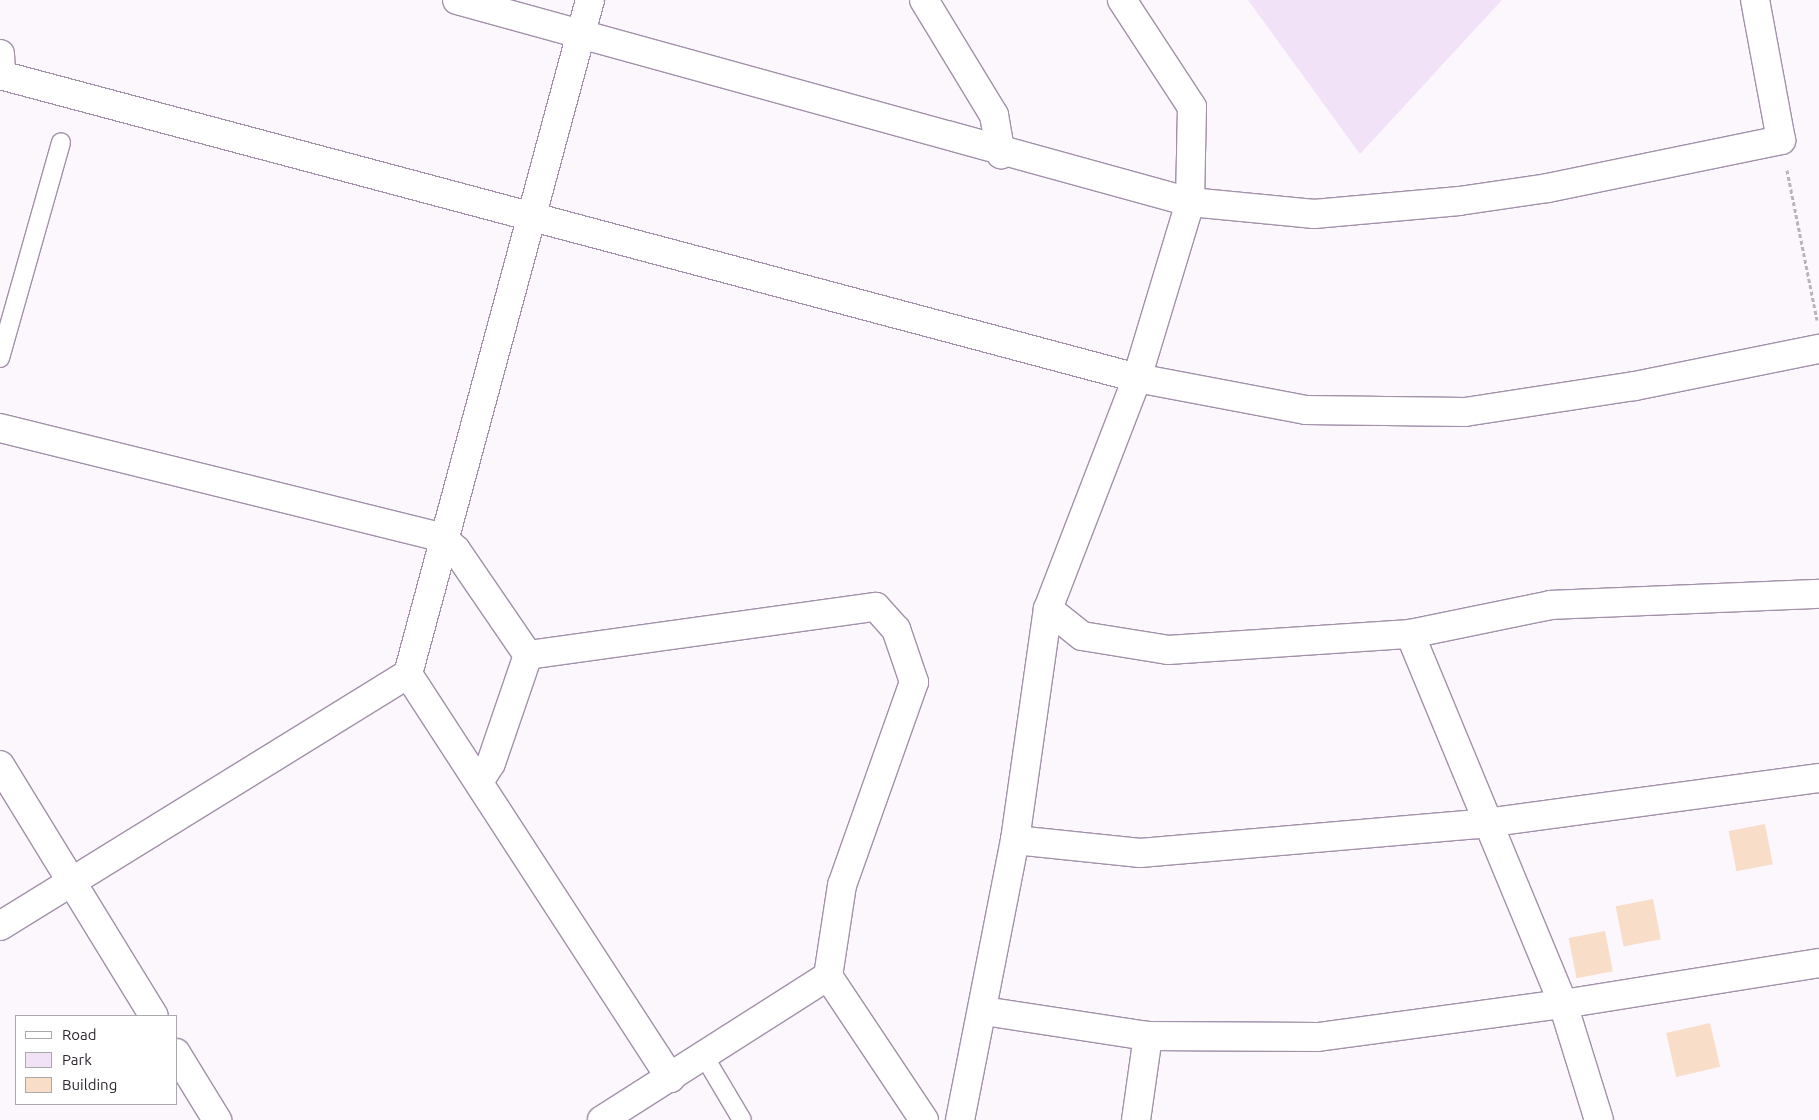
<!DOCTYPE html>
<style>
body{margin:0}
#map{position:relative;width:1819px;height:1120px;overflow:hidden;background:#fbf7fd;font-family:Ubuntu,sans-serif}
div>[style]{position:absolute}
.green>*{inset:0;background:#f2e2f8}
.building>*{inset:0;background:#f8ddc9;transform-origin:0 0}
.path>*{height:3px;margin-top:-1.5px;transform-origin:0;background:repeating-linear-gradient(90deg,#b9b4bb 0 4px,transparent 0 6.5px)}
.roads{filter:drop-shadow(1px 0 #a291a9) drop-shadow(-1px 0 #a291a9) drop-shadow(0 1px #a291a9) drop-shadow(0 -1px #a291a9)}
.service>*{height:18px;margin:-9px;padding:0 9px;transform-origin:9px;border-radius:9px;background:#fff}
.minor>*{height:28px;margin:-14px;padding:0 14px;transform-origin:14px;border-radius:14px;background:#fff}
.tertiary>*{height:28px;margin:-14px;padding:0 14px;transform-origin:14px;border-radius:14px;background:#fff}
span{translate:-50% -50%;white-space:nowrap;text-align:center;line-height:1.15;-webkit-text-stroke:5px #fff;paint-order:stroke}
.legend{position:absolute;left:15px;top:1015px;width:162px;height:90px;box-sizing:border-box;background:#fff;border:1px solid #aba8ac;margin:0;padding:6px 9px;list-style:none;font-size:15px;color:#2d2630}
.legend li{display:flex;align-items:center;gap:10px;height:25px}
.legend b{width:25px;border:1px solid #aba8ac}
</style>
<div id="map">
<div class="green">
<i style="clip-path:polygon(1248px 0,1502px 0,1360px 154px)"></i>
</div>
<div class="building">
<i style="left:1765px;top:824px;width:41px;height:37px;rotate:79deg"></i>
<i style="left:1653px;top:899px;width:41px;height:38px;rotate:79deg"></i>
<i style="left:1605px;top:931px;width:41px;height:37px;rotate:79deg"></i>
<i style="left:1710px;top:1023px;width:45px;height:45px;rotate:77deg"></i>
</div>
<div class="path">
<i style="left:1787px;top:170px;width:153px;rotate:78.7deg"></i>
</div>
<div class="roads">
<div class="service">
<i style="left:0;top:358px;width:224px;rotate:-74.2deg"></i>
<i style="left:704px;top:1056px;width:74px;rotate:59.3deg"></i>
</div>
<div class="minor">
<i style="left:457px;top:0;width:760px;rotate:15.41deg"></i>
<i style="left:1190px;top:202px;width:125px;rotate:5.5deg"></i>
<i style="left:1314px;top:214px;width:146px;rotate:-5.1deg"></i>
<i style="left:1459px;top:201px;width:90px;rotate:-8.3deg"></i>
<i style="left:1548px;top:188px;width:238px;rotate:-11.6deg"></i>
<i style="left:1781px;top:140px;width:142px;rotate:-100.5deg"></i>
<i style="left:590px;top:0;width:698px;rotate:105.11deg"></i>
<i style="left:408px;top:674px;width:482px;rotate:57deg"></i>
<i style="left:924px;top:0;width:135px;rotate:58.7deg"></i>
<i style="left:994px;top:115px;width:40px;rotate:80deg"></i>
<i style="left:0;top:54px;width:21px;rotate:87deg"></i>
<i style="left:0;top:428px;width:456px;rotate:13.9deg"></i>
<i style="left:443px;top:538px;width:18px;rotate:43deg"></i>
<i style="left:456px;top:550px;width:127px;rotate:55.6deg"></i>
<i style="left:528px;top:655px;width:351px;rotate:-7.9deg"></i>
<i style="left:876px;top:607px;width:30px;rotate:48deg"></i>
<i style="left:896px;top:629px;width:56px;rotate:71.2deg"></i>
<i style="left:914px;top:682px;width:215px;rotate:109.5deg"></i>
<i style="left:842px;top:885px;width:92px;rotate:98.7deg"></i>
<i style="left:828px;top:976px;width:173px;rotate:56.3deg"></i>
<i style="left:1048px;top:609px;width:43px;rotate:38.5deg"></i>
<i style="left:1082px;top:636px;width:87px;rotate:9.2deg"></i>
<i style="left:1168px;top:650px;width:243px;rotate:-3.8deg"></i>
<i style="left:1410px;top:634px;width:144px;rotate:-11.6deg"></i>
<i style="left:1551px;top:605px;width:268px;rotate:-2.4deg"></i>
<i style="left:1410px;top:634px;width:400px;rotate:67.5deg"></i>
<i style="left:1563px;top:1004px;width:121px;rotate:72.8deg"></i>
<i style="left:0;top:765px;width:294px;rotate:58.5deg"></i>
<i style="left:479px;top:782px;width:22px;rotate:-58deg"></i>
<i style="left:491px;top:763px;width:114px;rotate:-71.1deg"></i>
<i style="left:1015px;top:840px;width:126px;rotate:5.9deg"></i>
<i style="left:1140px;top:853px;width:339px;rotate:-4.9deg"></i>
<i style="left:1478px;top:824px;width:344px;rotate:-7.7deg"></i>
<i style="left:0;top:926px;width:480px;rotate:-31.7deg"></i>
<i style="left:984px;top:1011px;width:166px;rotate:8.7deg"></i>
<i style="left:1148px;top:1036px;width:170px;rotate:0.3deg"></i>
<i style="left:1318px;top:1037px;width:247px;rotate:-7.7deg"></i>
<i style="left:1563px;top:1004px;width:259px;rotate:-9.1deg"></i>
<i style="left:176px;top:1053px;width:79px;rotate:58.5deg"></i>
<i style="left:602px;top:1120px;width:268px;rotate:-32.5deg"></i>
<i style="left:960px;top:1120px;width:285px;rotate:-78.9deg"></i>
<i style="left:1015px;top:840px;width:233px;rotate:-81.9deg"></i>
<i style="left:1048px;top:609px;width:248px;rotate:-68.9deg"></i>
<i style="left:1137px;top:378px;width:184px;rotate:-73.2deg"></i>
<i style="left:1190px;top:202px;width:95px;rotate:-88.8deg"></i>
<i style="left:1192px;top:107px;width:128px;rotate:-123.2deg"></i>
<i style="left:1136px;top:1120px;width:85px;rotate:-81.9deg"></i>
</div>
<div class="tertiary">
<i style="left:0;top:75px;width:1177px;rotate:14.92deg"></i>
<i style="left:1137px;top:378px;width:172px;rotate:10.7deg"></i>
<i style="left:1306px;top:410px;width:159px;rotate:0.7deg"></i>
<i style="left:1465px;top:412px;width:172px;rotate:-8.7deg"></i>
<i style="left:1635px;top:386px;width:188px;rotate:-11.4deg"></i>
</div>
</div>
<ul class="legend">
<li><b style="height:6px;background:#fff"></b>Road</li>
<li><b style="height:14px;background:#f2e2f8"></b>Park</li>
<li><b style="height:14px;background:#f8ddc9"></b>Building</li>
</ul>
</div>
